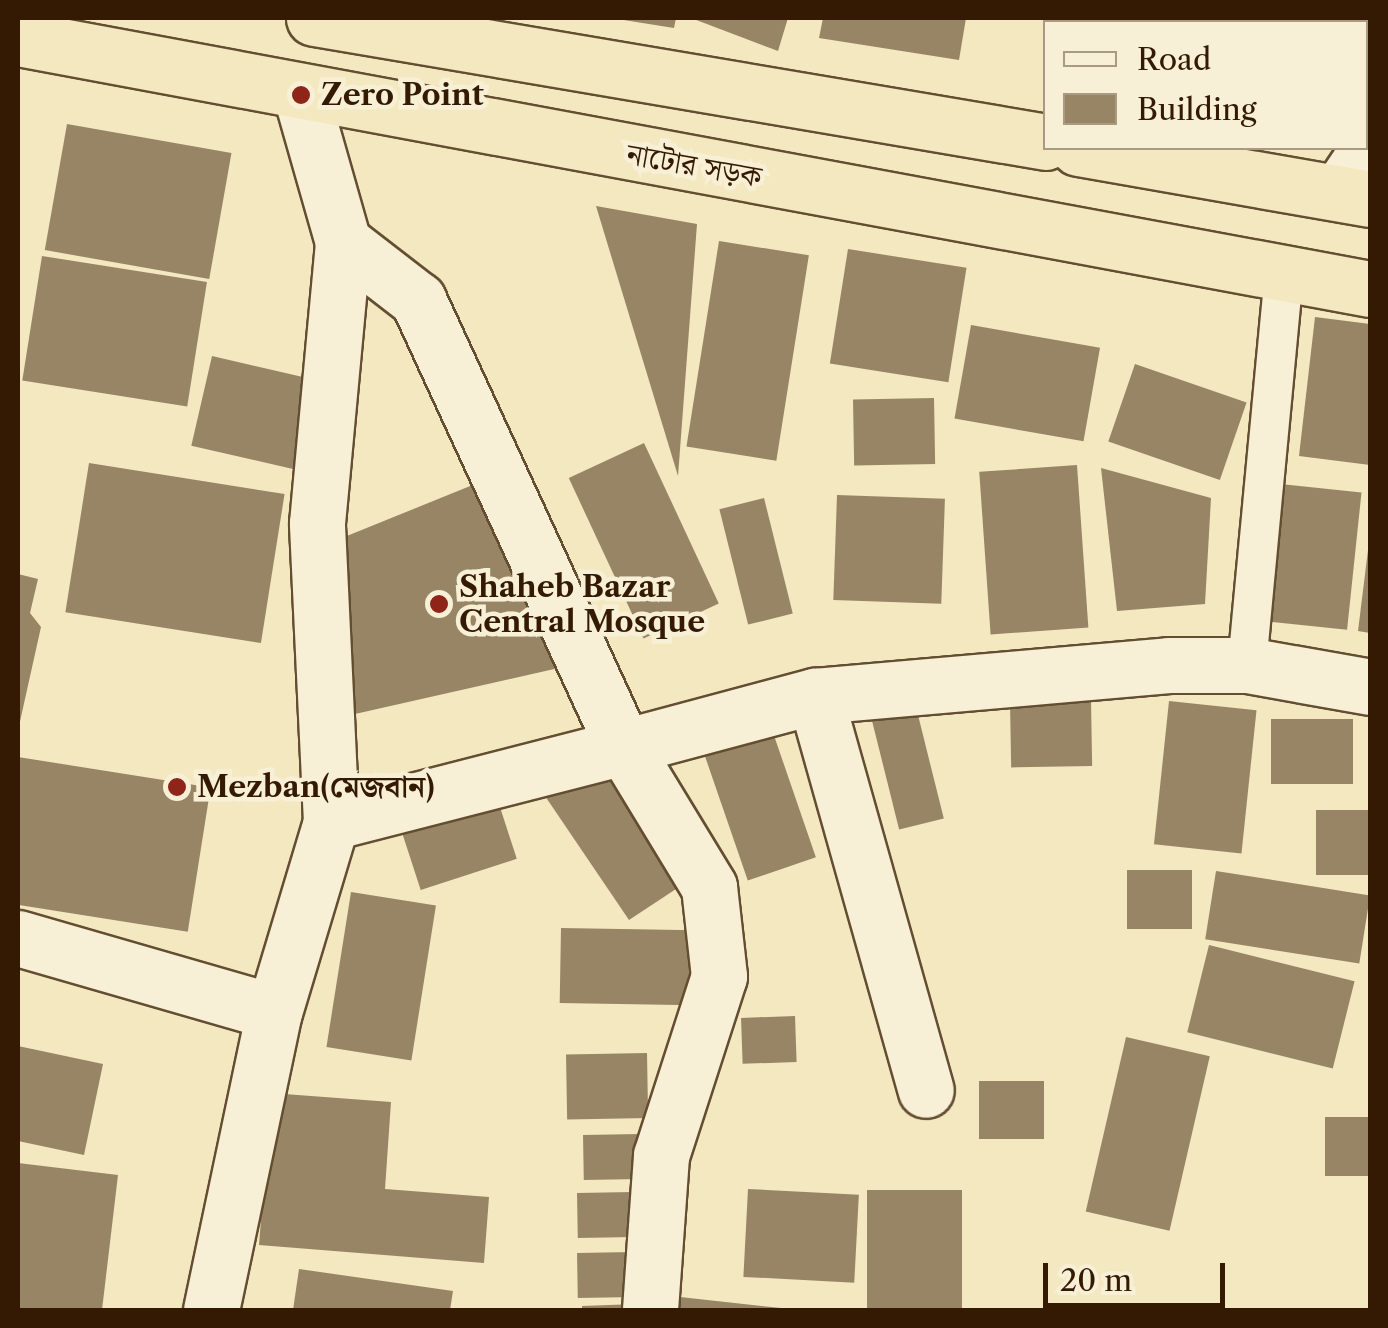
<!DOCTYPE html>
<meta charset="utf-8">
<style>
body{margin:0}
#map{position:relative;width:1388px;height:1328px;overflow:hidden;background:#f4e8c0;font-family:"Libre Caslon Text","Noto Serif Bengali",serif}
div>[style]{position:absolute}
.building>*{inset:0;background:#988565;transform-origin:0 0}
.roads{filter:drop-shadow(2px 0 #644e32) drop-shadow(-2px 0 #644e32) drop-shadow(0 2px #644e32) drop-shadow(0 -2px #644e32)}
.service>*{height:38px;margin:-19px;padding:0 19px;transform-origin:19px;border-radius:19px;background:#f8f0d6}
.minor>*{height:55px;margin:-27.5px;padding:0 27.5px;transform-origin:27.5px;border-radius:27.5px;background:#f8f0d6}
.tertiary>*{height:55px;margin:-27.5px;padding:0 27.5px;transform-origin:27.5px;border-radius:27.5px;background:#f8f0d6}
.secondary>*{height:55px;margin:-27.5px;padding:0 27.5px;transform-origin:27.5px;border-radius:27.5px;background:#f8f0d6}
.trunk>*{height:55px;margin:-27.5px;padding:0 27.5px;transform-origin:27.5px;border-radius:27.5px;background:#f4e8c0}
.dots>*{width:28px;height:28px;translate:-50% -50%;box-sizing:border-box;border:5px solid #f8f0d6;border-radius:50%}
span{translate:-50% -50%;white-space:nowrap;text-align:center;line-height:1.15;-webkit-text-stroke:9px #f8f0d6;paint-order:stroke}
.poi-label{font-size:30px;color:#341a03;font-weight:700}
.left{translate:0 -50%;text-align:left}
.street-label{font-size:30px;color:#341a03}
.frame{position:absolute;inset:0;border:20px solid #341a03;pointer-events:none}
.legend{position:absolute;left:1043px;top:20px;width:325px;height:130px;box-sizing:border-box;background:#f8f0d6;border:2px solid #aa9a82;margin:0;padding:12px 18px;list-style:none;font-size:30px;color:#341a03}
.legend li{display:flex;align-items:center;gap:20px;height:50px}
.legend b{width:50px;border:2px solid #aa9a82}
.scale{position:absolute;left:1043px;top:1263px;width:182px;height:45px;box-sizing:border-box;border:5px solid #341a03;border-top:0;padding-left:12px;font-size:30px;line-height:35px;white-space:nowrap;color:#341a03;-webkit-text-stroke:8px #f8f0d6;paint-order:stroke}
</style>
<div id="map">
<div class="building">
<i style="clip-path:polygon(611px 18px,676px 18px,674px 28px)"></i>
<i style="clip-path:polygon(691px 18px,788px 18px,778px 51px)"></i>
<i style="clip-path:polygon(823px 18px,966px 18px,959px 60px,819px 38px)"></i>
<i style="clip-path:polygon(1179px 18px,1195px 18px,1208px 22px,1178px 22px)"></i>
<i style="clip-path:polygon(1252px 18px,1281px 18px,1280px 22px)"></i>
<i style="left:67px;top:124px;width:167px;height:128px;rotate:10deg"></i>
<i style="clip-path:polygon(596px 206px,697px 224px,678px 476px)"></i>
<i style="left:719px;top:241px;width:91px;height:208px;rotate:9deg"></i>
<i style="left:848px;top:249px;width:120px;height:116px;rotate:9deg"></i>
<i style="left:42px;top:256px;width:167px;height:126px;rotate:9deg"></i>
<i style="clip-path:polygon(1315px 317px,1370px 324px,1370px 465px,1299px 456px)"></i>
<i style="left:971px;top:325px;width:131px;height:95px;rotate:10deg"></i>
<i style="left:212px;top:356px;width:111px;height:92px;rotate:13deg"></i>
<i style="left:1135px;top:364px;width:118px;height:82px;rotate:19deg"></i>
<i style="left:934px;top:398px;width:66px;height:81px;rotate:89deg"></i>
<i style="left:644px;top:443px;width:177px;height:83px;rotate:65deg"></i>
<i style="left:89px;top:463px;width:198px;height:151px;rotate:9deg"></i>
<i style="left:1077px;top:465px;width:163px;height:98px;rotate:86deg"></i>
<i style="clip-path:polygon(1101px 468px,1211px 498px,1205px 604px,1117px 611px)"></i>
<i style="clip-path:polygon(485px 480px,563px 667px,355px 714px,332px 542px)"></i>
<i style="left:1271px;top:483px;width:91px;height:138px;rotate:6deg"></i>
<i style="left:837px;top:495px;width:108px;height:105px;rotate:2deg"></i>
<i style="left:764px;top:498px;width:119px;height:46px;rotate:76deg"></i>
<i style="clip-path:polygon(1368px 550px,1370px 551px,1370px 633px,1358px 631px)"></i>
<i style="clip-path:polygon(18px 574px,38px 579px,30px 613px,41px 627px,19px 726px)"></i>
<i style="left:1091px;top:700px;width:66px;height:81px;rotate:89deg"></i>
<i style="left:1169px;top:701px;width:88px;height:144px;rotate:6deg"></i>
<i style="left:915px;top:703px;width:119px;height:46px;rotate:76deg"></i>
<i style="left:1353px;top:719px;width:65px;height:82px;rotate:90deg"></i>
<i style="left:769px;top:721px;width:144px;height:72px;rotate:71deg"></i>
<i style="left:18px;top:757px;width:195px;height:146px;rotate:9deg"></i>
<i style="clip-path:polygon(622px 763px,676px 889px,629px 920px,545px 796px)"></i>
<i style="left:497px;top:798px;width:64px;height:101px;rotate:72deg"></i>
<i style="left:1316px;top:810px;width:54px;height:65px"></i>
<i style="left:1127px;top:870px;width:65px;height:59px"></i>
<i style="left:1216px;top:871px;width:156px;height:69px;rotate:9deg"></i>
<i style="left:351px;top:892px;width:86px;height:157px;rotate:9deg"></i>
<i style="left:561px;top:928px;width:134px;height:75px;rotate:1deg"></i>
<i style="left:1209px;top:945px;width:150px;height:90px;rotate:14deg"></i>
<i style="left:795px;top:1016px;width:46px;height:54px;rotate:88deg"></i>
<i style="left:1126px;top:1037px;width:86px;height:179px;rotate:13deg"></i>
<i style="clip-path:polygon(18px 1046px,103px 1064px,84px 1155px,18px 1141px)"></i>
<i style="left:647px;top:1053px;width:65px;height:81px;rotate:89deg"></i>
<i style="left:979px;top:1081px;width:65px;height:58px"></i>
<i style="clip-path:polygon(271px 1093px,391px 1102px,385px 1189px,489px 1197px,484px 1263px,259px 1245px)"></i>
<i style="left:1325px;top:1117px;width:45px;height:59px"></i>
<i style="left:639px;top:1134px;width:45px;height:56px;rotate:89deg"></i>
<i style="clip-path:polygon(18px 1163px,118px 1175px,102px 1310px,18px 1310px)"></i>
<i style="left:748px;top:1189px;width:111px;height:88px;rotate:3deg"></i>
<i style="left:867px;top:1190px;width:95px;height:120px"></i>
<i style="left:633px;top:1192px;width:45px;height:56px;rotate:89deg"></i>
<i style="left:633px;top:1252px;width:45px;height:56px;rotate:89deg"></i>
<i style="clip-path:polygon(299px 1269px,453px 1291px,450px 1310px,293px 1310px)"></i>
<i style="clip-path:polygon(671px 1296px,781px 1308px,781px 1310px,670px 1310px)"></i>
<i style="clip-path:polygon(636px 1304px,636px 1310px,582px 1310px,582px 1306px)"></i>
</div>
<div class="roads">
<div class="service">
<i style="left:1247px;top:665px;width:394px;rotate:-84.6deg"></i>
</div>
<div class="minor">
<i style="left:815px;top:696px;width:409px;rotate:74.3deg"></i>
<i style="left:624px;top:747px;width:164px;rotate:58.7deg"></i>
<i style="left:709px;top:887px;width:90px;rotate:83.6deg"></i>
<i style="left:719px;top:976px;width:189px;rotate:107.9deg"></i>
<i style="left:661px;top:1156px;width:154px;rotate:94.1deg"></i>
<i style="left:18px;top:938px;width:266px;rotate:16.1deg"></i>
</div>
<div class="tertiary">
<i style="left:1339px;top:192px;width:55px;rotate:-56deg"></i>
</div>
<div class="secondary">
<i style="left:343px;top:242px;width:95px;rotate:37.7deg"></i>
<i style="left:418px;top:300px;width:492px;rotate:65.3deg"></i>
<i style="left:624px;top:747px;width:198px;rotate:-15deg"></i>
<i style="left:815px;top:696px;width:355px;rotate:-5deg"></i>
<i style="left:1169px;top:665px;width:78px"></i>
<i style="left:1247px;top:665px;width:125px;rotate:10.1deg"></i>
<i style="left:331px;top:822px;width:302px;rotate:-14.4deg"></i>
<i style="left:211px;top:1310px;width:305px;rotate:-78.1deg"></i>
<i style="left:274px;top:1012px;width:198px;rotate:-73.3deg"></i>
<i style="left:331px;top:822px;width:299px;rotate:-92.7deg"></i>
<i style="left:317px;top:523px;width:282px;rotate:-84.7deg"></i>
<i style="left:343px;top:242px;width:153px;rotate:-105.9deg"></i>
</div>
<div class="trunk">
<i style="left:314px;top:18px;width:742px;rotate:9.61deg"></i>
<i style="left:18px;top:38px;width:1375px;rotate:10.52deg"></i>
<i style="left:1078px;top:148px;width:296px;rotate:9.9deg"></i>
</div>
</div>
<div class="dots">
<i style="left:301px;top:95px;background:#8f2418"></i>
<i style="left:439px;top:604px;background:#8f2418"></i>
<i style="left:177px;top:787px;background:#8f2418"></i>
</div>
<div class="poi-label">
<span class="left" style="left:321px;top:95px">Zero Point</span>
<span class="left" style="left:459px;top:604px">Shaheb Bazar<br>Central Mosque</span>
<span class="left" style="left:197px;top:787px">Mezban(মেজবান)</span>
</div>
<div class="street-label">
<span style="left:694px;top:166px;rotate:10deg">নাটোর সড়ক</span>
</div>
<div class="frame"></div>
<ul class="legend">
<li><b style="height:12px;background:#f8f0d6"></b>Road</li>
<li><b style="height:28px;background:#988565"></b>Building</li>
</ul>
<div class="scale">20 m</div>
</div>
